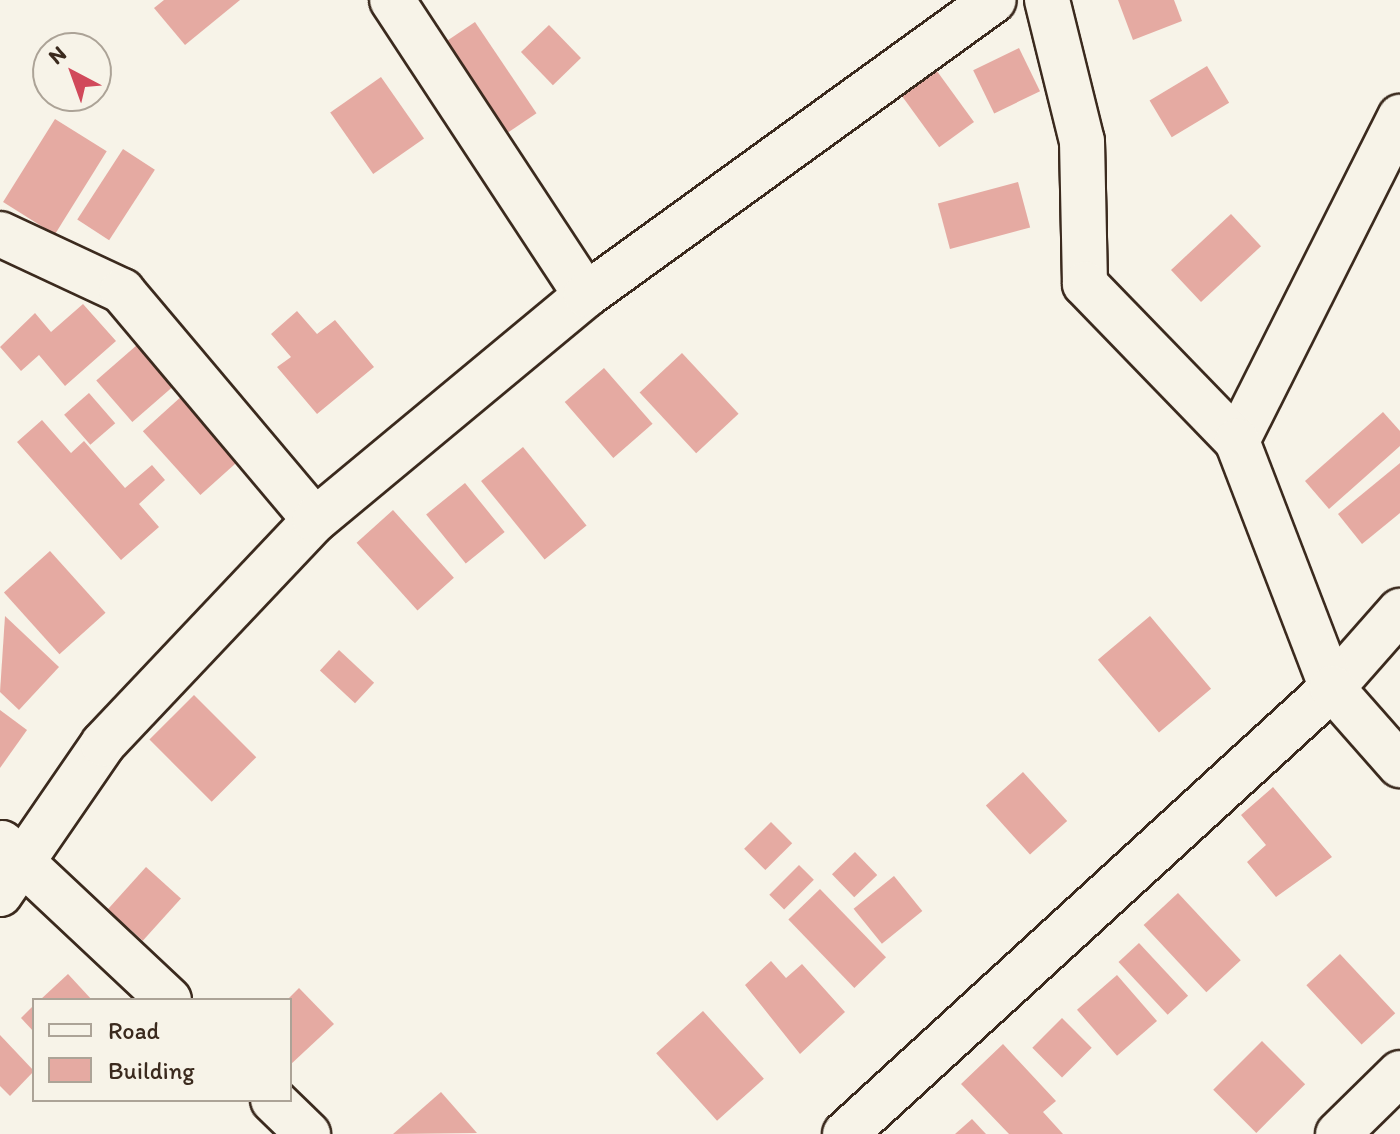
<!DOCTYPE html>
<style>
body{margin:0}
#map{position:relative;width:1400px;height:1134px;overflow:hidden;background:#f7f3e8;font-family:Itim,sans-serif}
div>[style]{position:absolute}
.building>*{inset:0;background:#e5aaa2;transform-origin:0 0}
.roads{filter:drop-shadow(2px 0 #3b2a1e) drop-shadow(-2px 0 #3b2a1e) drop-shadow(0 2px #3b2a1e) drop-shadow(0 -2px #3b2a1e)}
.street>*{height:44px;margin:-22px;padding:0 22px;transform-origin:22px;border-radius:22px;background:#f7f3e8}
.secondary>*{height:44px;margin:-22px;padding:0 22px;transform-origin:22px;border-radius:22px;background:#f7f3e8}
span{translate:-50% -50%;white-space:nowrap;text-align:center;line-height:1.15;-webkit-text-stroke:8px #f7f3e8;paint-order:stroke}
.legend{position:absolute;left:32px;top:998px;width:260px;height:104px;box-sizing:border-box;background:#f7f3e8;border:2px solid #aca397;margin:0;padding:10px 14px;list-style:none;font-size:24px;color:#3b2a1e}
.legend li{display:flex;align-items:center;gap:16px;height:40px}
.legend b{width:40px;border:2px solid #aca397}
.north{position:absolute;left:32px;top:32px;width:80px;height:80px;box-sizing:border-box;background:#f7f3e8;border:2px solid #aca397;border-radius:50%;rotate:319deg;font-size:22px;font-weight:700;line-height:32px;text-align:center;color:#3b2a1e}
.north::after{content:'';display:block;margin:auto;width:28px;height:36px;background:#d1495b;clip-path:polygon(50% 0,100% 100%,50% 72%,0 100%)}
</style>
<div id="map">
<div class="building">
<i style="clip-path:polygon(164px 0,240px 0,185px 45px,154px 8px)"></i>
<i style="clip-path:polygon(1118px 0,1174px 0,1182px 21px,1133px 40px)"></i>
<i style="left:475px;top:22px;width:110px;height:48px;rotate:56deg"></i>
<i style="left:549px;top:25px;width:46px;height:39px;rotate:46deg"></i>
<i style="left:1019px;top:48px;width:48px;height:51px;rotate:64deg"></i>
<i style="left:1207px;top:66px;width:43px;height:67px;rotate:59deg"></i>
<i style="left:934px;top:67px;width:68px;height:43px;rotate:54deg"></i>
<i style="left:381px;top:77px;width:75px;height:62px;rotate:55deg"></i>
<i style="left:55px;top:119px;width:61px;height:98px;rotate:32deg"></i>
<i style="left:123px;top:149px;width:38px;height:84px;rotate:33deg"></i>
<i style="left:1018px;top:182px;width:47px;height:83px;rotate:75deg"></i>
<i style="left:1231px;top:214px;width:44px;height:82px;rotate:47deg"></i>
<i style="clip-path:polygon(83px 304px,116px 341px,65px 386px,39px 355px,21px 371px,0 347px,35px 313px,51px 332px)"></i>
<i style="clip-path:polygon(297px 311px,317px 334px,335px 320px,374px 367px,317px 414px,277px 367px,291px 357px,271px 334px)"></i>
<i style="left:137px;top:345px;width:55px;height:54px;rotate:49deg"></i>
<i style="left:682px;top:353px;width:83px;height:58px;rotate:47deg"></i>
<i style="left:604px;top:368px;width:74px;height:52px;rotate:49deg"></i>
<i style="left:89px;top:393px;width:40px;height:33px;rotate:49deg"></i>
<i style="left:183px;top:395px;width:86px;height:54px;rotate:48deg"></i>
<i style="clip-path:polygon(1383px 412px,1400px 431px,1400px 446px,1329px 509px,1305px 481px)"></i>
<i style="clip-path:polygon(42px 420px,71px 453px,84px 441px,125px 488px,152px 465px,165px 480px,139px 504px,159px 527px,121px 560px,17px 442px)"></i>
<i style="left:523px;top:447px;width:101px;height:54px;rotate:51deg"></i>
<i style="clip-path:polygon(1400px 463px,1400px 513px,1362px 544px,1338px 514px)"></i>
<i style="left:465px;top:483px;width:63px;height:50px;rotate:51deg"></i>
<i style="left:393px;top:510px;width:91px;height:49px;rotate:48deg"></i>
<i style="left:50px;top:551px;width:83px;height:62px;rotate:48deg"></i>
<i style="clip-path:polygon(5px 616px,59px 667px,19px 710px,0 692px)"></i>
<i style="left:1150px;top:616px;width:95px;height:68px;rotate:50deg"></i>
<i style="left:339px;top:650px;width:48px;height:28px;rotate:43deg"></i>
<i style="left:194px;top:695px;width:88px;height:63px;rotate:45deg"></i>
<i style="clip-path:polygon(0 710px,27px 730px,0 768px)"></i>
<i style="left:1023px;top:772px;width:66px;height:50px;rotate:48deg"></i>
<i style="clip-path:polygon(1273px 787px,1332px 857px,1276px 897px,1247px 862px,1266px 845px,1241px 815px)"></i>
<i style="left:771px;top:822px;width:30px;height:38px;rotate:45deg"></i>
<i style="left:855px;top:852px;width:32px;height:32px;rotate:46deg"></i>
<i style="left:799px;top:865px;width:21px;height:42px;rotate:45deg"></i>
<i style="left:146px;top:867px;width:47px;height:57px;rotate:42deg"></i>
<i style="left:894px;top:876px;width:45px;height:52px;rotate:51deg"></i>
<i style="left:820px;top:889px;width:95px;height:44px;rotate:46deg"></i>
<i style="left:1178px;top:893px;width:92px;height:47px;rotate:47deg"></i>
<i style="left:1139px;top:943px;width:72px;height:28px;rotate:47deg"></i>
<i style="left:1340px;top:954px;width:81px;height:46px;rotate:47deg"></i>
<i style="clip-path:polygon(771px 961px,786px 978px,802px 964px,845px 1012px,800px 1054px,745px 985px)"></i>
<i style="clip-path:polygon(68px 974px,92px 1000px,40px 1000px)"></i>
<i style="left:1117px;top:975px;width:61px;height:53px;rotate:49deg"></i>
<i style="clip-path:polygon(299px 988px,334px 1024px,290px 1065px,287px 1000px)"></i>
<i style="clip-path:polygon(34px 1005px,34px 1032px,21px 1018px)"></i>
<i style="left:703px;top:1011px;width:91px;height:63px;rotate:48deg"></i>
<i style="left:1062px;top:1018px;width:42px;height:42px;rotate:45deg"></i>
<i style="clip-path:polygon(0 1035px,34px 1071px,10px 1096px,0 1086px)"></i>
<i style="left:1262px;top:1041px;width:61px;height:69px;rotate:45deg"></i>
<i style="clip-path:polygon(1003px 1044px,1056px 1101px,1043px 1112px,1063px 1134px,1009px 1134px,961px 1084px)"></i>
<i style="clip-path:polygon(441px 1092px,477px 1133px,393px 1134px)"></i>
<i style="clip-path:polygon(972px 1119px,986px 1134px,955px 1134px)"></i>
</div>
<div class="roads">
<div class="street">
<i style="left:392px;top:0;width:353px;rotate:56.7deg"></i>
<i style="left:0;top:234px;width:135px;rotate:25deg"></i>
<i style="left:122px;top:291px;width:299px;rotate:49.9deg"></i>
<i style="left:1237px;top:441px;width:363px;rotate:-63.3deg"></i>
<i style="left:2px;top:843px;width:229px;rotate:43.2deg"></i>
<i style="left:0;top:894px;width:182px;rotate:-55.5deg"></i>
<i style="left:103px;top:744px;width:308px;rotate:-46.6deg"></i>
<i style="left:315px;top:520px;width:352px;rotate:-39.7deg"></i>
<i style="left:586px;top:295px;width:503px;rotate:-35.87deg"></i>
<i style="left:273px;top:1100px;width:49px;rotate:44.2deg"></i>
<i style="left:845px;top:1134px;width:660px;rotate:-42.48deg"></i>
<i style="left:1332px;top:688px;width:103px;rotate:-48.6deg"></i>
<i style="left:1338px;top:1134px;width:87px;rotate:-44.5deg"></i>
</div>
<div class="secondary">
<i style="left:1047px;top:0;width:145px;rotate:76.1deg"></i>
<i style="left:1082px;top:141px;width:143px;rotate:88.8deg"></i>
<i style="left:1085px;top:284px;width:219px;rotate:45.9deg"></i>
<i style="left:1237px;top:441px;width:265px;rotate:69deg"></i>
<i style="left:1332px;top:688px;width:103px;rotate:48.6deg"></i>
</div>
</div>
<ul class="legend">
<li><b style="height:10px;background:#f7f3e8"></b>Road</li>
<li><b style="height:22px;background:#e5aaa2"></b>Building</li>
</ul>
<div class="north">N</div>
</div>
